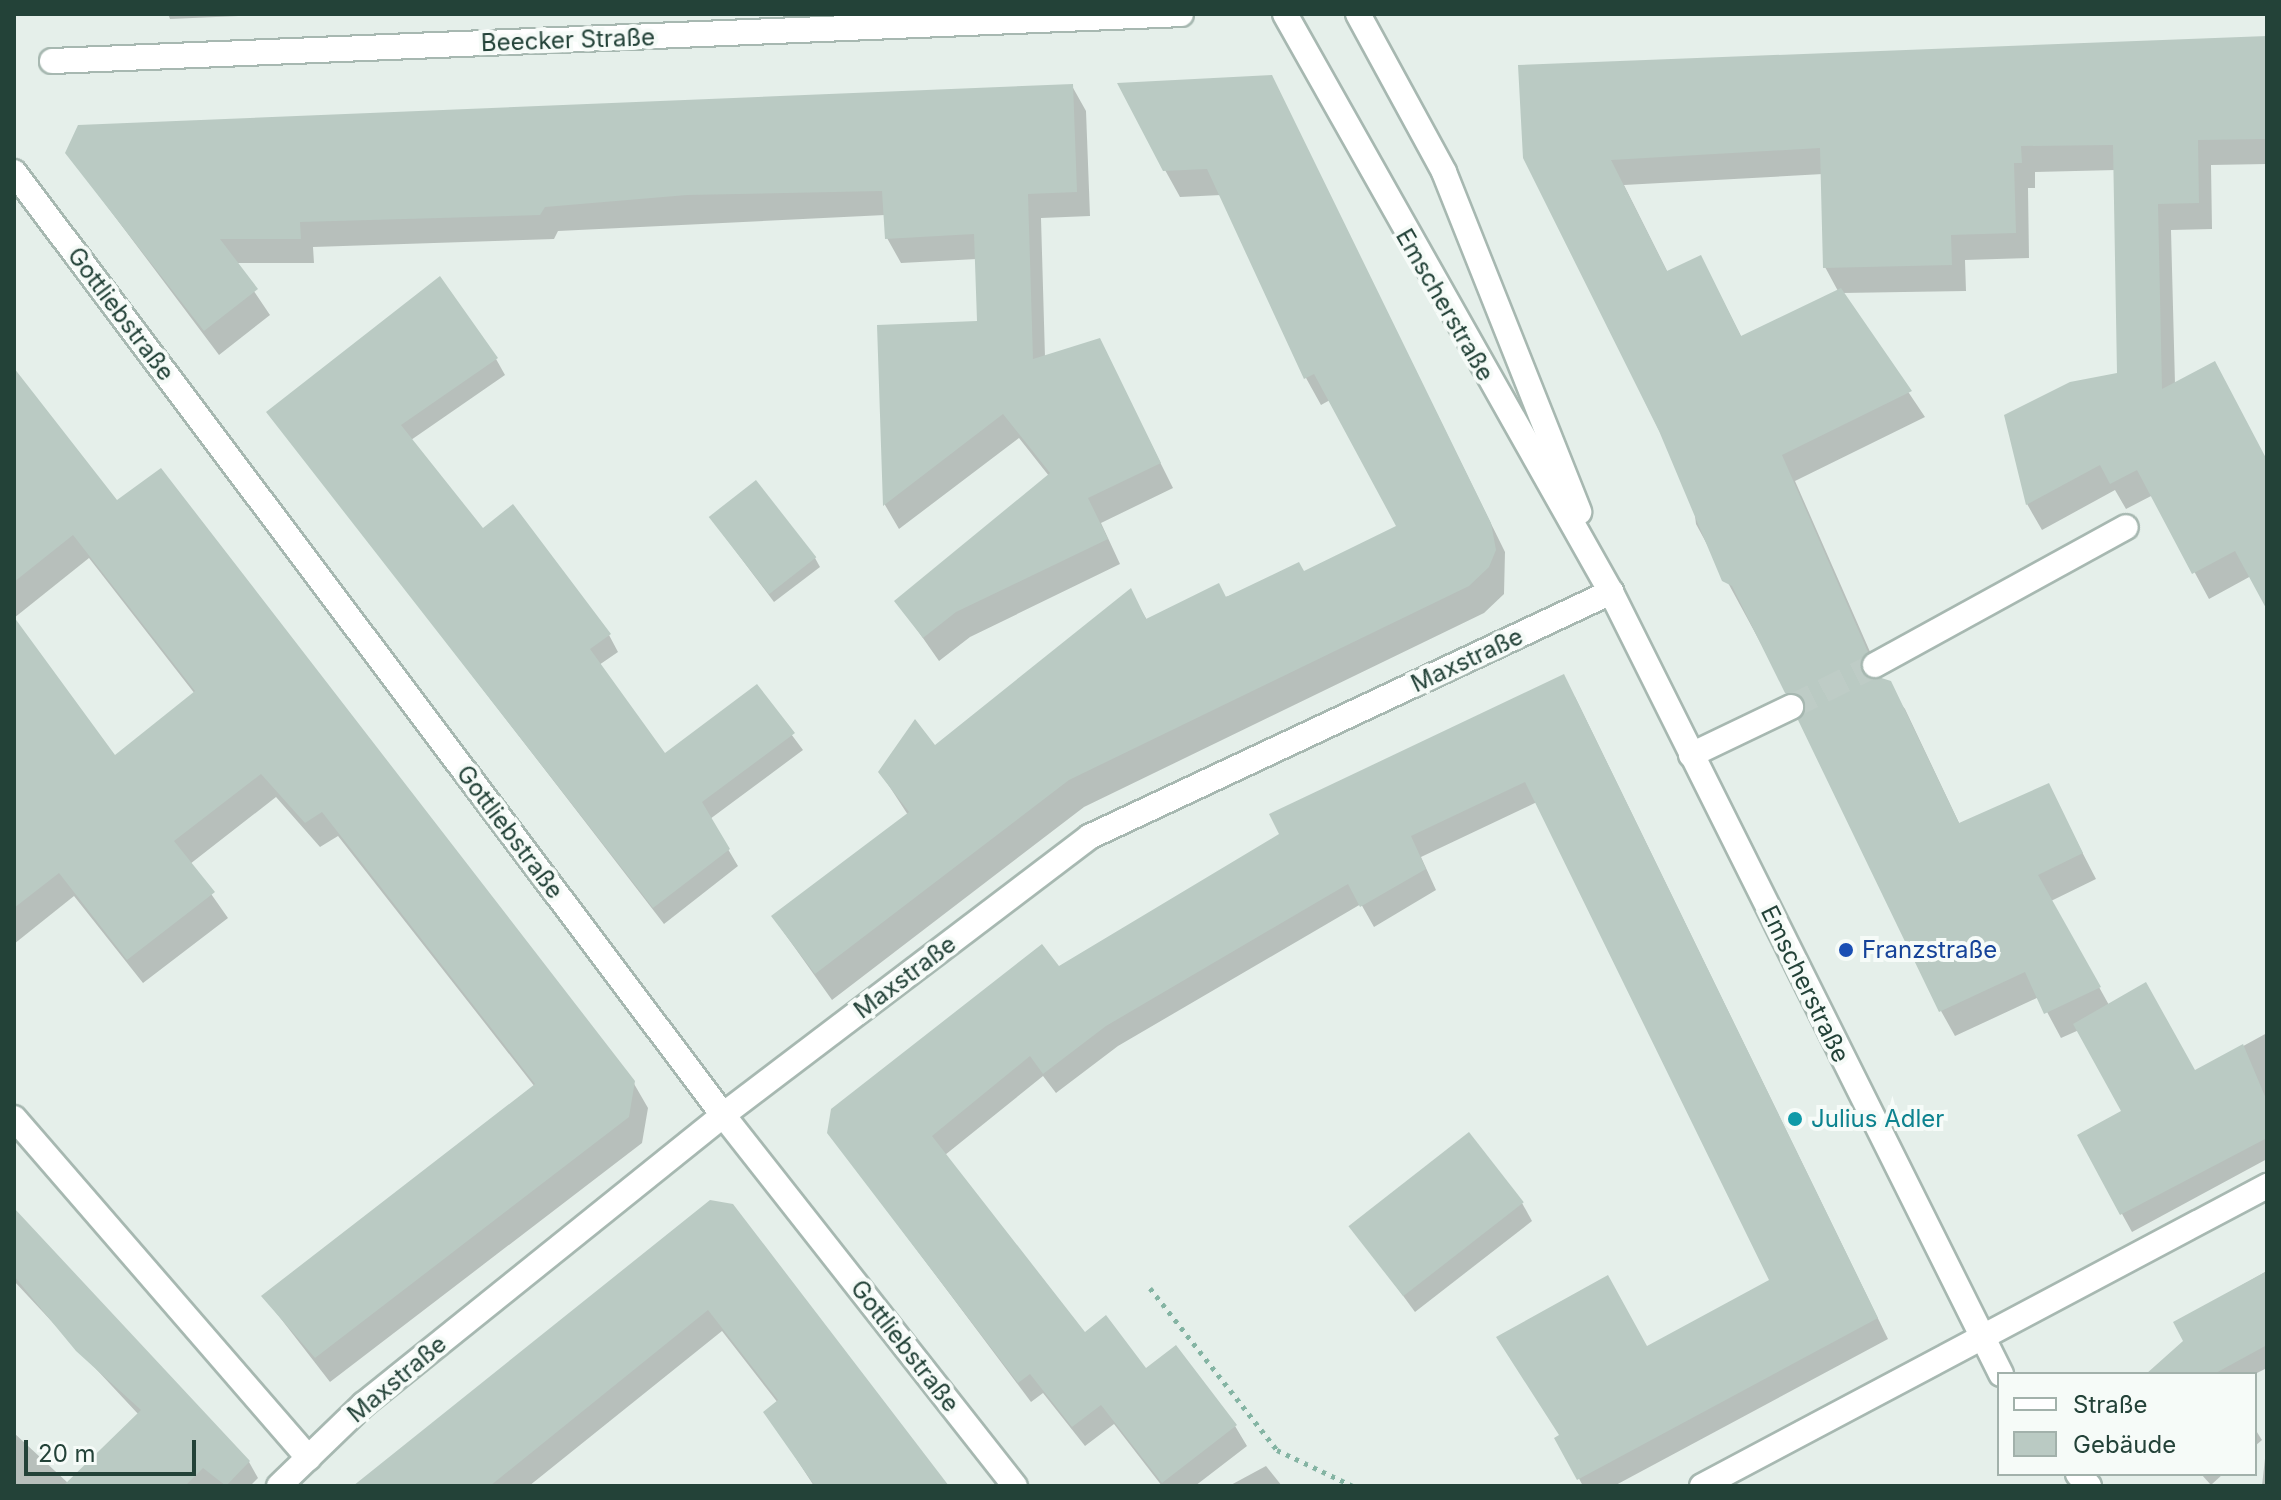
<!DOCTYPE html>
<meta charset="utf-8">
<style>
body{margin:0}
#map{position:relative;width:2281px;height:1500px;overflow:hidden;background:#e5efea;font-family:Inter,sans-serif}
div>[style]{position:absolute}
.shadow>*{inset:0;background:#0003}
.building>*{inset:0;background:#bacac3;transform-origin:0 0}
.minor-tunnel>*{height:24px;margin-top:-12px;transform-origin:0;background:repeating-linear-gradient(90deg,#beccc6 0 24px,transparent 0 36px)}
.path>*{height:5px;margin-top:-2.5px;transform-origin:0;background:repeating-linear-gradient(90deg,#84b4a3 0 4px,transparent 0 10px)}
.roads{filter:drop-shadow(2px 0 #a7b8b1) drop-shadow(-2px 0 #a7b8b1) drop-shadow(0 2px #a7b8b1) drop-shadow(0 -2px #a7b8b1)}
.minor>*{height:24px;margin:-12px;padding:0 12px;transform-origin:12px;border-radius:12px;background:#fff}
.dots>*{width:22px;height:22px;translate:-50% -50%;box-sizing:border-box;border:4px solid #f6fbf8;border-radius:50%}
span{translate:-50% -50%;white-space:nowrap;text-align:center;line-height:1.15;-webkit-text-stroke:8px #f6fbf8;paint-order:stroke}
.street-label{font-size:24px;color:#234238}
.transit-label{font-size:24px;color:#164399}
.left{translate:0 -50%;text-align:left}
.culture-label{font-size:24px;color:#0d838f}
.frame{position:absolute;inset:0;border:16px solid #234238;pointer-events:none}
.legend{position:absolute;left:1997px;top:1372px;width:260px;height:104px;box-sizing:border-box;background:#f6fbf8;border:2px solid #a2b1ab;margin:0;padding:10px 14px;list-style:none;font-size:24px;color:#234238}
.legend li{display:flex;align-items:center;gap:16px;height:40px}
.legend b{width:40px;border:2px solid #a2b1ab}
.scale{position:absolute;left:24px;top:1440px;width:172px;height:36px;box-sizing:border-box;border:4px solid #234238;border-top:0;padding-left:10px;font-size:24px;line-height:28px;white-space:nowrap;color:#234238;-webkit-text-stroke:6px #f6fbf8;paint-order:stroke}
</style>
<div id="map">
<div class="shadow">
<i style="clip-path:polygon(168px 14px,284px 14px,170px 19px)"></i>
<i style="clip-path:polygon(evenodd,2267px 40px,2267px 164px,2211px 165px,2212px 229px,2171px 230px,2175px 384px,2267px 462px,2267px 606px,2251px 576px,2209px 599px,2153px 495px,2126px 509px,2115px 490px,2042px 530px,2027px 504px,2006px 416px,2119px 375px,2116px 170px,2035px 172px,2035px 188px,2028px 188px,2029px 258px,1965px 260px,1966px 291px,1842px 293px,1925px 417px,1795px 481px,1882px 679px,1905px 709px,1960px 825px,2048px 786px,2096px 879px,2051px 901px,2109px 1005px,2194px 1073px,2267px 1033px,2267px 1159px,2132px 1232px,2079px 1136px,2124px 1112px,2079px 1030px,2061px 1038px,2039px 997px,1955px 1036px,1941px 1011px,1801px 717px,1696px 524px,1693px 499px,1525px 158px,2267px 40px,1823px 174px,1825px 267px,1838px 291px,1742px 338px,1701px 258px,1668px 273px,1624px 185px,1823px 174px)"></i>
<i style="clip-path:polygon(1271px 77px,1505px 552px,1504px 594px,1484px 613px,1084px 807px,832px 1000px,773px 917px,908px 815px,880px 772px,934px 748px,1130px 591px,1147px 620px,1303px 574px,1399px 527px,1330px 400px,1321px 405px,1306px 378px,1221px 195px,1180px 197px,1165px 170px)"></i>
<i style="clip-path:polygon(1072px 86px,1086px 111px,1090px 216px,1041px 218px,1045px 357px,1099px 340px,1173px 488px,1101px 523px,1120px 564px,970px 637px,939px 661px,897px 601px,1049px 476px,1019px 438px,899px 529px,885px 505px,879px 327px,979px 323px,977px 259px,901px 263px,887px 238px,885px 215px,558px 231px,554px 239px,313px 247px,314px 263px,235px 263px,270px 315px,219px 355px,67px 153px)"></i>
<i style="clip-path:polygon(496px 359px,505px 375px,411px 440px,483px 530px,609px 635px,618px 652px,599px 665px,665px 756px,756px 687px,803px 750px,710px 819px,738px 866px,664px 924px,269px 412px)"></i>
<i style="clip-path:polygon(14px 370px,117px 503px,633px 1082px,648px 1108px,642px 1143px,330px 1382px,264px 1297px,535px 1087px,338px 836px,320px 847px,276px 797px,190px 864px,228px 918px,143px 983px,74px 896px,14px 944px,14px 621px,115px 758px,195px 694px,89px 558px,14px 618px)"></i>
<i style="clip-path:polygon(716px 525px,815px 558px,820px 567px,774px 602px)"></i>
<i style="clip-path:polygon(1575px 697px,1888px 1339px,1614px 1486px,1583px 1486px,1557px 1438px,1647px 1349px,1772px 1281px,1537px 802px,1421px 857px,1436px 890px,1374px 927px,1361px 904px,1118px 1046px,1056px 1093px,1043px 1076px,945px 1155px,1084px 1334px,1235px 1426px,1247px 1446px,1195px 1486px,1162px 1486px,1114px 1424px,1085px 1446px,1043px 1393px,1031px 1402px,829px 1133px,1059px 968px)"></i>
<i style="clip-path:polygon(710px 1202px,948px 1486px,814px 1486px,766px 1412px,778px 1403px,722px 1331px,529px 1486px,356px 1486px)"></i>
<i style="clip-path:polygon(1522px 1203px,1532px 1221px,1415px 1312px,1351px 1225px)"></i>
<i style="clip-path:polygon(14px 1211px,249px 1462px,258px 1478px,250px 1486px,14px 1486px,14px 1433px,68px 1483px,139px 1415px,14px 1281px)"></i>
<i style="clip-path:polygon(2267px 1271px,2267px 1368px,2255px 1374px,2149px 1374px,2186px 1342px,2175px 1323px)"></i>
<i style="clip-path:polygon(2255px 1429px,2262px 1440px,2255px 1446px)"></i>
<i style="clip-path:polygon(2267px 1440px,2267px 1486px,2262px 1486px)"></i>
<i style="clip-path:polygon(1266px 1466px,1282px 1486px,1229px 1486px)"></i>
<i style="clip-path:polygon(2201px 1474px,2223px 1474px,2211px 1485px)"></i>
</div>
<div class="building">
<i style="clip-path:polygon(2267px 36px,2267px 139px,2198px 140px,2199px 203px,2158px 204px,2162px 389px,2215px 361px,2267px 460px,2267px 610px,2235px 551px,2192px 574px,2137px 470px,2110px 484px,2100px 465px,2026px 505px,2004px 415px,2070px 382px,2117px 373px,2113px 145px,2021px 146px,2022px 163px,2014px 163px,2016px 233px,1951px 235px,1952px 265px,1823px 268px,1820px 148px,1611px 160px,1667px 271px,1701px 255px,1741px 336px,1841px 288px,1912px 391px,1782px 455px,1868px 652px,1862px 672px,1891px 681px,1959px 823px,2049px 783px,2083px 853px,2038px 875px,2101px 987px,2044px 1014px,2025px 972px,1939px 1012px,1798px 720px,1804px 700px,1785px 693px,1732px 586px,1722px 581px,1659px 431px,1523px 158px,1518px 65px)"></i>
<i style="clip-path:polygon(1272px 75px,1491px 523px,1496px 550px,1489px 567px,1469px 586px,1069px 780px,815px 974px,771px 916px,909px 812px,878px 772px,915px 719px,935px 745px,1131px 588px,1146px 619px,1219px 583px,1226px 597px,1299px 562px,1304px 571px,1396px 526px,1314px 374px,1304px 379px,1207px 169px,1163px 171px,1117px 83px)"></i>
<i style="clip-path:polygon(1073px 84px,1077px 192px,1028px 194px,1033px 359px,1100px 338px,1161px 463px,1088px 498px,1108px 539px,956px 612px,923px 638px,894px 601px,1050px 473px,1003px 414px,883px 506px,877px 325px,977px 321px,974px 234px,885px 239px,882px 191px,687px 195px,545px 207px,540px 215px,300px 222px,301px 239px,220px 239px,258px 289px,204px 331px,65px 153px,78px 125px)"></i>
<i style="clip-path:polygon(440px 276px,498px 358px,401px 425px,483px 528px,513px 504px,611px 634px,590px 649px,665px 753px,757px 684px,795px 733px,702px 802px,730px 849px,653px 908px,266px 412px)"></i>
<i style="clip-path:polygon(14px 368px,117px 500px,161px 468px,635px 1081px,629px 1117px,315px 1358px,261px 1296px,535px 1084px,322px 812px,305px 823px,261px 774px,174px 841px,215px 892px,127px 960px,59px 873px,14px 908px,14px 617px,115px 755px,195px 691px,73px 535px,14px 582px)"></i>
<i style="left:756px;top:480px;width:98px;height:60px;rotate:52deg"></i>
<i style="clip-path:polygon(1564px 674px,1878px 1318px,1577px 1480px,1554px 1438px,1559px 1435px,1496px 1337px,1608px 1275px,1647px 1346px,1769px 1280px,1525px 782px,1411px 836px,1426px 869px,1360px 907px,1348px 884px,1106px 1026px,1043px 1074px,1030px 1056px,932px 1136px,1085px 1332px,1106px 1315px,1146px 1368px,1176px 1345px,1237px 1425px,1162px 1483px,1101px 1405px,1072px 1427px,1030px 1374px,1018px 1383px,827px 1133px,831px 1109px,1042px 944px,1059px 966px,1279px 834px,1269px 814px)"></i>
<i style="clip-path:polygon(2146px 982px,2195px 1070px,2243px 1044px,2267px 1101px,2267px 1138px,2120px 1215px,2077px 1135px,2121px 1111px,2073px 1024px)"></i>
<i style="left:1469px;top:1132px;width:89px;height:153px;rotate:52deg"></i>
<i style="clip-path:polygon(710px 1200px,733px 1204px,949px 1486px,815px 1486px,763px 1412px,778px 1400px,708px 1310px,490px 1486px,353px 1486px)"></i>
<i style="clip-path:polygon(14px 1208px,250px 1461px,226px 1486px,203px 1468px,185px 1486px,63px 1486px,141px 1410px,76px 1351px,14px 1276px)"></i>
<i style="clip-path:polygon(2267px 1271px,2267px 1345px,2214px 1374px,2146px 1374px,2183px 1341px,2173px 1322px)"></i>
</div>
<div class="minor-tunnel">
<i style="left:1791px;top:707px;width:94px;rotate:-26.6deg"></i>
</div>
<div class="path">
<i style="left:1150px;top:1288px;width:206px;rotate:51.9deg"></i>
<i style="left:1277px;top:1450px;width:84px;rotate:25.3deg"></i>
</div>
<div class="roads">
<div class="minor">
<i style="left:1285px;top:14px;width:664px;rotate:60.58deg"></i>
<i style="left:1611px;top:592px;width:874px;rotate:63.49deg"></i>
<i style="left:1358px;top:14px;width:180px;rotate:61.4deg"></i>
<i style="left:1444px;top:172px;width:366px;rotate:68.3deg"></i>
<i style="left:52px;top:61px;width:1130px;rotate:-2.38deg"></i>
<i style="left:14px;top:172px;width:1180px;rotate:53.06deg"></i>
<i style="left:723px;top:1115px;width:472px;rotate:51.8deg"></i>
<i style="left:1875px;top:665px;width:286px;rotate:-28.8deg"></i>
<i style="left:1691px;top:755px;width:111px;rotate:-25.6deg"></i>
<i style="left:14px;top:1118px;width:450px;rotate:49.1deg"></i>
<i style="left:2078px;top:1474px;width:16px;rotate:47deg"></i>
<i style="left:279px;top:1486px;width:118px;rotate:-44deg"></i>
<i style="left:364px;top:1404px;width:461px;rotate:-38.8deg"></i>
<i style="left:723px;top:1115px;width:460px;rotate:-37.2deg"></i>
<i style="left:1089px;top:837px;width:577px;rotate:-25.14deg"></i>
<i style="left:1702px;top:1486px;width:640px;rotate:-27.97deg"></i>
</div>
</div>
<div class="dots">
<i style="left:1846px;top:950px;background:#1a4fb4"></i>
<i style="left:1795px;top:1119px;background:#0f9aa8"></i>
</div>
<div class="street-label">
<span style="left:568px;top:40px;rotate:-2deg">Beecker Straße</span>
<span style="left:1445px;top:305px;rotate:60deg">Emscherstraße</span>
<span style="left:121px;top:314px;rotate:53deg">Gottliebstraße</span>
<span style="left:1467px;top:660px;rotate:-25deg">Maxstraße</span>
<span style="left:510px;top:832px;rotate:53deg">Gottliebstraße</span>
<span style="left:905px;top:977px;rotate:-37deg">Maxstraße</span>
<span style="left:1805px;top:984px;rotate:64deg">Emscherstraße</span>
<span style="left:905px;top:1346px;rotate:52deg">Gottliebstraße</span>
<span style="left:397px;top:1379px;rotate:-40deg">Maxstraße</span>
</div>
<div class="transit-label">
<span class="left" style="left:1862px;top:950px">Franzstraße</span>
</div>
<div class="culture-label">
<span class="left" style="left:1811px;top:1119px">Julius Adler</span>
</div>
<div class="frame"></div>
<ul class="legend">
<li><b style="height:10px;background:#fff"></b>Straße</li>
<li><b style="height:22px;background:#bacac3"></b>Gebäude</li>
</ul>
<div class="scale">20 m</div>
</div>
